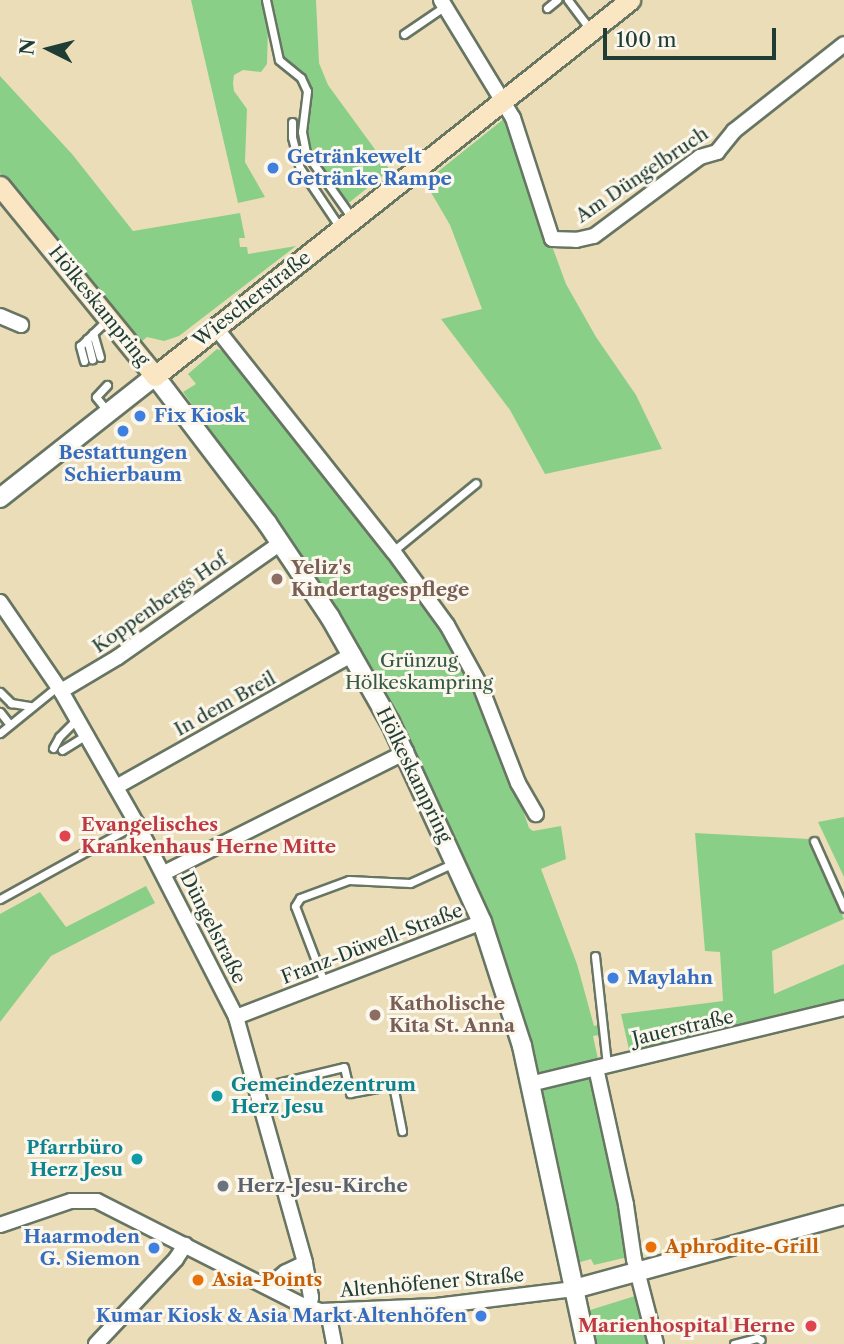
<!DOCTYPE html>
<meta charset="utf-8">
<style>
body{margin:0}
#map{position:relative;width:844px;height:1344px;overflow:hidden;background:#ecddb9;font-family:"Libre Caslon Text",serif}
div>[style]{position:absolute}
.green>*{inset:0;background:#8acf88}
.roads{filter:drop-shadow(2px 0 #677563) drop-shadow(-2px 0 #677563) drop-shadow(0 2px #677563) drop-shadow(0 -2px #677563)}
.service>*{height:7px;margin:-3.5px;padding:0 3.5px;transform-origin:3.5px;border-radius:3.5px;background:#fff}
.minor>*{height:14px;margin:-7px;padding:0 7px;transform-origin:7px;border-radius:7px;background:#fff}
.tertiary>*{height:18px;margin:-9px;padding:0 9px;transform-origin:9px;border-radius:9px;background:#fff}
.secondary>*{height:19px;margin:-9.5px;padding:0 9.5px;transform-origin:9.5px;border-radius:9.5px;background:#fbe6c4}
.dots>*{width:19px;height:19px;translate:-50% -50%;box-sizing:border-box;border:4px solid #fbf7ec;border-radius:50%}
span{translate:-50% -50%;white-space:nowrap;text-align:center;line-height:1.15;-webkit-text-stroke:6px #fbf7ec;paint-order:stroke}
.shop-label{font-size:19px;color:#366cbe;font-weight:700}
.left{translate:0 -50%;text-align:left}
.right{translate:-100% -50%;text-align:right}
.street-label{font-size:19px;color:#1f3d34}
.education-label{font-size:19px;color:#785e54;font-weight:700}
.park-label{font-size:19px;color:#345a45}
.health-label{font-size:19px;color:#be3a42;font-weight:700}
.culture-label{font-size:19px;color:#0d838f;font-weight:700}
.worship-label{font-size:19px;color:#5b616d;font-weight:700}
.food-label{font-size:19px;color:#c56008;font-weight:700}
.north{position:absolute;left:14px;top:14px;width:70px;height:70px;-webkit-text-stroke:5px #fbf7ec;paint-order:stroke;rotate:276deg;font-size:19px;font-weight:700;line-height:28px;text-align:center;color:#1f3d34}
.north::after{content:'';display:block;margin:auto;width:24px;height:32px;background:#1f3d34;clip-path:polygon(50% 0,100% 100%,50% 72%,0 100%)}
.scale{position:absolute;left:603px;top:28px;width:173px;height:32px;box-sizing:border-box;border:4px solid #1f3d34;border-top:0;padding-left:9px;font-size:21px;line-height:24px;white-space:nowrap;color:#1f3d34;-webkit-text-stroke:5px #fbf7ec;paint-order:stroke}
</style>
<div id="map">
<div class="green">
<i style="clip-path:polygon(191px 0,264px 0,268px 27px,267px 64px,261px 72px,243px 70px,234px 75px,233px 83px,234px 91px,247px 109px,245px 162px,265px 197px,238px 203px)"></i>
<i style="clip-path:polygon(268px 0,316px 0,319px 63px,328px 85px,390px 170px,346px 205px,306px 148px,304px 129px,310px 91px,279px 54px)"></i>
<i style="clip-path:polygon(0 76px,72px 154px,133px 231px,240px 213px,245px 238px,239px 238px,240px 247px,247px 247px,248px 254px,296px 246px,179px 336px,164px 341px,147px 337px,141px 342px,0 173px)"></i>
<i style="clip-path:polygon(505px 118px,566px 284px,596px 337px,636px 395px,662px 449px,545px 474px,510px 410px,441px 319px,482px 309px,450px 225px,425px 182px)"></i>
<i style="clip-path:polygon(217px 349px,229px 353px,433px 615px,473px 682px,502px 748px,529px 828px,533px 831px,561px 826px,566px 859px,541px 869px,577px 964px,594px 1026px,598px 1025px,599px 1035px,593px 1036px,598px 1059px,548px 1071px,543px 1076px,535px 1073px,513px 988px,478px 890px,397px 721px,278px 525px,183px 392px,196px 384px,188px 374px)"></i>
<i style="clip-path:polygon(844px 817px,844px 877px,818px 822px)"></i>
<i style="clip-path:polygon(695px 833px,809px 839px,844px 919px,772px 951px,774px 994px,844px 964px,844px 1003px,630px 1054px,621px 1014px,723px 1001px,720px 952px,705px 951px)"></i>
<i style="clip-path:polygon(146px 886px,155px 903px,51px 956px,0 1022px,0 914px,40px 892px,66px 927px)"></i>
<i style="clip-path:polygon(593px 1077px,623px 1219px,628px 1257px,594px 1265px,591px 1259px,577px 1263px,539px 1090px)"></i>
<i style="clip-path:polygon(638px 1295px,651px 1344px,594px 1344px,587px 1311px)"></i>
</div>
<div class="roads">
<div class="service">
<i style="left:266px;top:0;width:61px;rotate:77.8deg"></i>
<i style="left:279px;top:60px;width:28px;rotate:39deg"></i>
<i style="left:301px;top:78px;width:14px;rotate:65deg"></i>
<i style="left:307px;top:91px;width:41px;rotate:97deg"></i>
<i style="left:302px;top:132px;width:21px;rotate:79deg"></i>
<i style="left:306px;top:153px;width:80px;rotate:54.7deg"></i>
<i style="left:568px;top:0;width:38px;rotate:53deg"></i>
<i style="left:547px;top:8px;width:13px;rotate:-39deg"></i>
<i style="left:404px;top:34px;width:50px;rotate:-34.3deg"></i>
<i style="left:292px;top:122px;width:15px;rotate:90deg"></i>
<i style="left:292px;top:137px;width:32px;rotate:76deg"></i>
<i style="left:300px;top:168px;width:73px;rotate:56.1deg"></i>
<i style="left:93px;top:333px;width:25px;rotate:74deg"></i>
<i style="left:87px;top:339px;width:21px;rotate:76deg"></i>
<i style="left:84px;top:361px;width:16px;rotate:-105deg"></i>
<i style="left:80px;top:346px;width:36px;rotate:-44deg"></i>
<i style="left:107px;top:385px;width:16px;rotate:133deg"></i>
<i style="left:96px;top:397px;width:19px;rotate:51deg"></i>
<i style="left:393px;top:551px;width:107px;rotate:-39.3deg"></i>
<i style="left:0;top:692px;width:16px;rotate:45deg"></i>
<i style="left:11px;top:703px;width:20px;rotate:9deg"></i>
<i style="left:0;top:712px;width:16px;rotate:52deg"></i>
<i style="left:0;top:733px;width:75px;rotate:-39deg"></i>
<i style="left:53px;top:748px;width:13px;rotate:-61deg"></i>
<i style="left:59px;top:737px;width:25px;rotate:-45deg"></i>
<i style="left:62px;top:750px;width:28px;rotate:-32deg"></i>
<i style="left:814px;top:841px;width:73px;rotate:65.9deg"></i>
<i style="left:0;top:899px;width:155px;rotate:-28.9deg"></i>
<i style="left:595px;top:956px;width:110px;rotate:83.7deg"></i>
<i style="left:324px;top:982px;width:81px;rotate:-110.9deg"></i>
<i style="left:295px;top:906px;width:9px;rotate:-58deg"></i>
<i style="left:300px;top:898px;width:52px;rotate:-20.2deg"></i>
<i style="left:349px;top:880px;width:61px;rotate:2.8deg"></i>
<i style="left:410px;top:883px;width:51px;rotate:-24.5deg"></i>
<i style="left:257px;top:1088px;width:89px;rotate:-13.6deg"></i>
<i style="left:344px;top:1067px;width:27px;rotate:77deg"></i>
<i style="left:350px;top:1093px;width:44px;rotate:-10.5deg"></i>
<i style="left:393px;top:1085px;width:47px;rotate:78.9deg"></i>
<i style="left:734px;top:1344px;width:24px;rotate:-15deg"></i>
<i style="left:757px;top:1338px;width:4px;rotate:27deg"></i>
</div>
<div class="minor">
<i style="left:441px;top:0;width:138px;rotate:58.6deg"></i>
<i style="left:513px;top:118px;width:127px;rotate:72.1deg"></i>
<i style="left:552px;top:239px;width:24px;rotate:2deg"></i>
<i style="left:576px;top:240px;width:18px;rotate:-13deg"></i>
<i style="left:594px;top:236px;width:132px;rotate:-36.7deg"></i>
<i style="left:700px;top:157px;width:18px;rotate:-16deg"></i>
<i style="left:717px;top:152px;width:27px;rotate:-51deg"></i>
<i style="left:734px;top:131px;width:140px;rotate:-38.3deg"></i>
<i style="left:0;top:316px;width:23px;rotate:23deg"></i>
<i style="left:216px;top:328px;width:285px;rotate:51.6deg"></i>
<i style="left:393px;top:551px;width:92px;rotate:53.9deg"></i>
<i style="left:447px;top:625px;width:68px;rotate:61.2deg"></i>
<i style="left:480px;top:685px;width:105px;rotate:68.8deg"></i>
<i style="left:518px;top:783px;width:36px;rotate:60deg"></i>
<i style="left:0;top:602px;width:108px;rotate:55.6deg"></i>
<i style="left:61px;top:691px;width:153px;rotate:60.3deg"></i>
<i style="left:137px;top:824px;width:217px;rotate:62.8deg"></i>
<i style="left:236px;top:1017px;width:255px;rotate:74.3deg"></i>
<i style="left:305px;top:1263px;width:35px;rotate:80deg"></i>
<i style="left:311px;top:1297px;width:11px;rotate:100deg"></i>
<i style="left:61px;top:691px;width:66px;rotate:-30.8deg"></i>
<i style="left:118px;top:657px;width:199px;rotate:-35deg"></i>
<i style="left:116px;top:787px;width:272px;rotate:-29.3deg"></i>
<i style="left:164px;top:873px;width:271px;rotate:-26.6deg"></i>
<i style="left:236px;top:1017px;width:264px;rotate:-21.1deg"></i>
<i style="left:596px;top:1068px;width:140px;rotate:77.6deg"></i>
<i style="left:626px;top:1205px;width:55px;rotate:81.6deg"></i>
<i style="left:634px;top:1259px;width:88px;rotate:75.5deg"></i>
<i style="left:530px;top:1084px;width:323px;rotate:-13.6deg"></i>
<i style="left:0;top:1225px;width:75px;rotate:-18.7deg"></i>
<i style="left:71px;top:1201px;width:26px"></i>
<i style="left:97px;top:1201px;width:230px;rotate:26.9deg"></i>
<i style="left:302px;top:1305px;width:20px;rotate:18deg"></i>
<i style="left:321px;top:1311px;width:115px;rotate:-2.5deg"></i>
<i style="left:436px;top:1306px;width:139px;rotate:-7deg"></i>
<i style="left:268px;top:1287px;width:23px;rotate:-40deg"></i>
<i style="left:286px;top:1272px;width:21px;rotate:-25deg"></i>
<i style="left:328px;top:1312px;width:33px;rotate:79deg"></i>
<i style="left:96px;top:1344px;width:117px;rotate:-46.7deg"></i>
<i style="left:176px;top:1259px;width:17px;rotate:-57deg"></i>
</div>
<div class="tertiary">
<i style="left:0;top:498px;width:197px;rotate:-38.2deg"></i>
<i style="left:155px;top:376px;width:185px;rotate:52.7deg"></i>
<i style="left:267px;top:523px;width:113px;rotate:56.2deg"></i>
<i style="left:330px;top:617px;width:121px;rotate:60.3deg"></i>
<i style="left:390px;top:722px;width:220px;rotate:65.3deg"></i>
<i style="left:482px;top:922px;width:130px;rotate:72.1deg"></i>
<i style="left:522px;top:1046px;width:305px;rotate:77.9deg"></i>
<i style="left:574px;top:1289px;width:280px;rotate:-15.3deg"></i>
</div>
<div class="secondary">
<i style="left:0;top:186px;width:245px;rotate:50.8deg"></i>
<i style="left:155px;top:376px;width:606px;rotate:-38.36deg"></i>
</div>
</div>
<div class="dots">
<i style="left:273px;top:168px;background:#3f7fe0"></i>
<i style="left:140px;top:416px;background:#3f7fe0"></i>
<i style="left:123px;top:431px;background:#3f7fe0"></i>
<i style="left:277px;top:579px;background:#8d6e63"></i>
<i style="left:65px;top:836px;background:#e0444e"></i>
<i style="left:613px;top:978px;background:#3f7fe0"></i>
<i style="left:375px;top:1015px;background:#8d6e63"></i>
<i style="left:217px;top:1096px;background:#0f9aa8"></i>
<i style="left:137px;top:1159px;background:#0f9aa8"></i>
<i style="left:223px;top:1186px;background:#6b7280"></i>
<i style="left:651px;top:1247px;background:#e8710a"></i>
<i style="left:154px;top:1248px;background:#3f7fe0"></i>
<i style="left:198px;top:1280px;background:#e8710a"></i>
<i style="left:481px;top:1316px;background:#3f7fe0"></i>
<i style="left:811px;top:1326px;background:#e0444e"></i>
</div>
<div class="shop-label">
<span class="left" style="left:287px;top:168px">Getränkewelt<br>Getränke Rampe</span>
<span class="left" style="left:154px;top:416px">Fix Kiosk</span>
<span style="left:123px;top:464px">Bestattungen<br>Schierbaum</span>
<span class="left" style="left:627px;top:978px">Maylahn</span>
<span class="right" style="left:140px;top:1248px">Haarmoden<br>G. Siemon</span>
<span class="right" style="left:467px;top:1316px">Kumar Kiosk &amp; Asia Markt Altenhöfen</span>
</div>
<div class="street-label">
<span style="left:642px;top:175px;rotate:-34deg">Am Düngelbruch</span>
<span style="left:252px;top:299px;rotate:-38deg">Wiescherstraße</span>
<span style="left:99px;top:306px;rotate:51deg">Hölkeskampring</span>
<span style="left:160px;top:603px;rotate:-35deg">Koppenbergs Hof</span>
<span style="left:225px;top:704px;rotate:-29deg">In dem Breil</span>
<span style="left:414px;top:775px;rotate:64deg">Hölkeskampring</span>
<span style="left:213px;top:928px;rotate:63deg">Düngelstraße</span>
<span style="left:372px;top:944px;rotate:-21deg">Franz-Düwell-Straße</span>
<span style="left:683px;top:1028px;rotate:-13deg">Jauerstraße</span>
<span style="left:432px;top:1283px;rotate:-5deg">Altenhöfener Straße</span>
</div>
<div class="education-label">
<span class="left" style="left:291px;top:579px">Yeliz's<br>Kindertagespflege</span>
<span class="left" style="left:389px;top:1015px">Katholische<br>Kita St. Anna</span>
</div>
<div class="park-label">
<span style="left:419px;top:672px">Grünzug<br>Hölkeskampring</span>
</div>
<div class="health-label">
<span class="left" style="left:81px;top:836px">Evangelisches<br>Krankenhaus Herne Mitte</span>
<span class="right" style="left:795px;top:1326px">Marienhospital Herne</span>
</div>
<div class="culture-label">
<span class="left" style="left:231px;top:1096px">Gemeindezentrum<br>Herz Jesu</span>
<span class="right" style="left:123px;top:1159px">Pfarrbüro<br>Herz Jesu</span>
</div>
<div class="worship-label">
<span class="left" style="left:237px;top:1186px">Herz-Jesu-Kirche</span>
</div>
<div class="food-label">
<span class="left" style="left:665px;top:1247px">Aphrodite-Grill</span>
<span class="left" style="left:212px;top:1280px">Asia-Points</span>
</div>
<div class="north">N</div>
<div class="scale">100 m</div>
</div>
